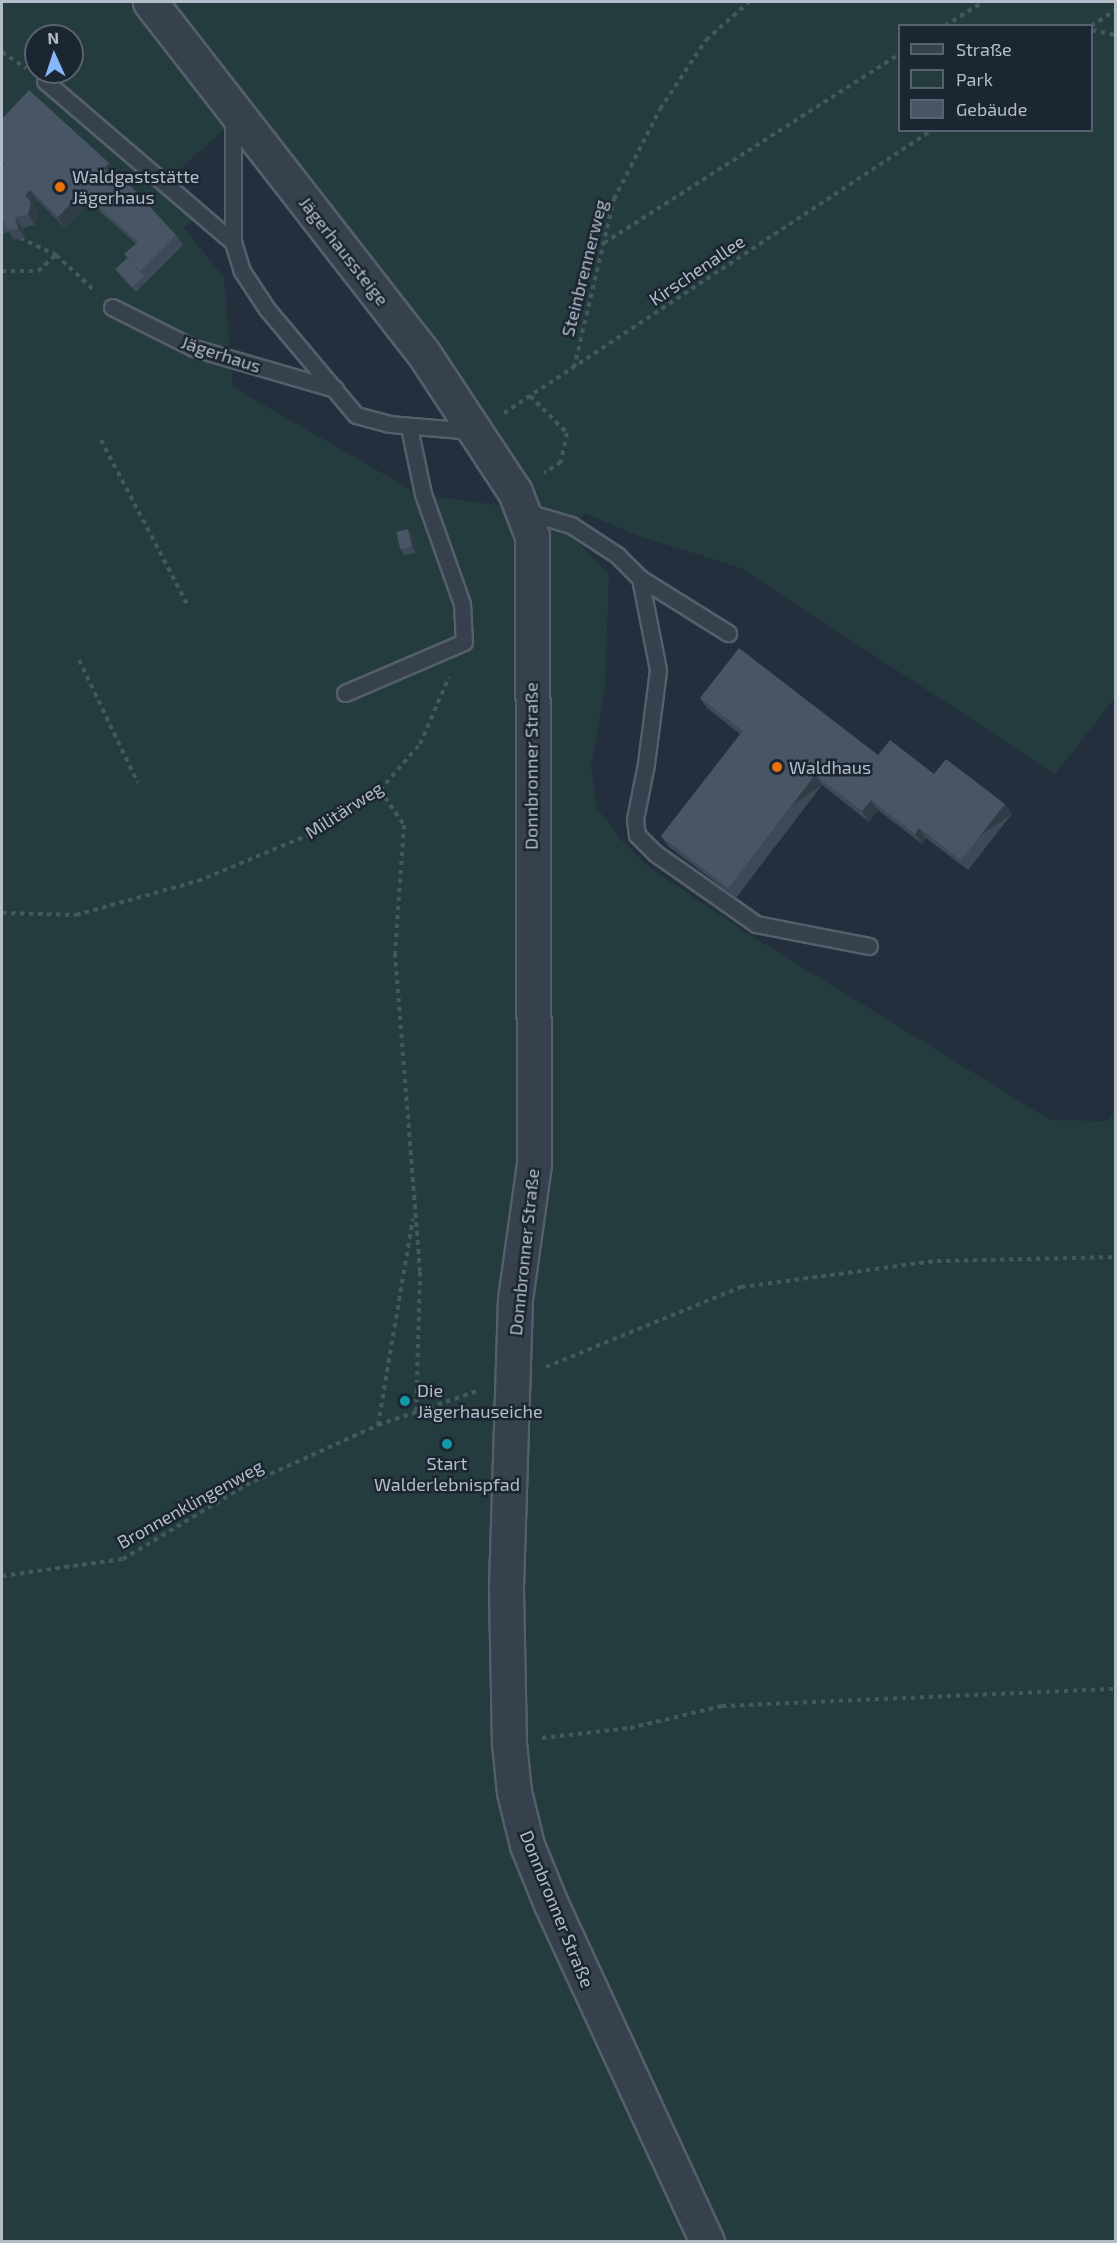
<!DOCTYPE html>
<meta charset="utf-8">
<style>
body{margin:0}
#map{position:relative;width:1117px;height:2243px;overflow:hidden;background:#232f3d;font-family:"Exo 2",sans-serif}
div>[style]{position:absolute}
.green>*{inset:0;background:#253c3e}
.path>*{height:4px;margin-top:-2px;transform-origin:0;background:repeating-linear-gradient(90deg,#43595b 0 4.5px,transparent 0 9px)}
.roads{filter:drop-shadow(2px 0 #555f6b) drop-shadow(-2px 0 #555f6b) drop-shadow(0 2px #555f6b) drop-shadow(0 -2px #555f6b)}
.service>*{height:15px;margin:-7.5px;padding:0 7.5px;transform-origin:7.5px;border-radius:7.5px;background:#37414d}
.tertiary>*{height:33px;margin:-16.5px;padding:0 16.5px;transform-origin:16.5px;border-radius:16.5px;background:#37414d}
.wall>*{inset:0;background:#3d4956}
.shaded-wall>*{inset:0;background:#323c46;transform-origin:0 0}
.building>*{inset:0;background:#475564;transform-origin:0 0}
.dots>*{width:16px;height:16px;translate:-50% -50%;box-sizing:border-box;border:3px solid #1c2632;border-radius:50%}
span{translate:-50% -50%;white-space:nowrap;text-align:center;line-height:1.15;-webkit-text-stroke:5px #1c2632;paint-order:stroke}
.poi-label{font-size:18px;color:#b3bcc9}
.left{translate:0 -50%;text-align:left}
.street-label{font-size:18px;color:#b3bcc9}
.frame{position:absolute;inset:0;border:3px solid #b3bcc9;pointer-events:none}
.legend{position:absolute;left:898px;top:24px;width:195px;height:108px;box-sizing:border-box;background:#1c2632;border:2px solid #58626e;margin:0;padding:8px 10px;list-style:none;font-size:18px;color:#b3bcc9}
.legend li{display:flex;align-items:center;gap:12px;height:30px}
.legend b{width:30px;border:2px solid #58626e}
.north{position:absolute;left:24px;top:24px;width:60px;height:60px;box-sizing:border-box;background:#1c2632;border:2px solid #58626e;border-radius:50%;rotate:357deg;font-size:16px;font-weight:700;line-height:24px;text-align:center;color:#b3bcc9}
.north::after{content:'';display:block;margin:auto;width:21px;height:27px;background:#86b8fa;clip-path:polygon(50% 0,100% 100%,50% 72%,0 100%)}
</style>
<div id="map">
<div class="green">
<i style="clip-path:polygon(evenodd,2px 2px,1115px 2px,1115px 698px,1055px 774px,741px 568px,633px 534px,585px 513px,571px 535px,609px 575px,605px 687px,591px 767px,597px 808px,620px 839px,650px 868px,747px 933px,1050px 1120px,1108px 1121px,1115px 1111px,1115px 2241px,2px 2242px,2px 2px,900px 26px,1092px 26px,1092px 130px,900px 130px,900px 26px,2px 2px,36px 36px,72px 36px,72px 72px,36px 72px,36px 36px,2px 2px,223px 130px,323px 244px,481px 457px,506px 506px,420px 495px,233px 387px,224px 278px,184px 228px,204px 212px,172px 177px,223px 130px)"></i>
</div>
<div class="path">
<i style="left:945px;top:26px;width:45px;rotate:-32.3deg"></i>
<i style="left:1091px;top:26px;width:30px;rotate:-33deg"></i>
<i style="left:1092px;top:30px;width:25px;rotate:12deg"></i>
<i style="left:2px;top:52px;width:29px;rotate:34deg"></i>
<i style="left:20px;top:238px;width:40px;rotate:25deg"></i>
<i style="left:56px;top:255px;width:52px;rotate:42.6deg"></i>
<i style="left:604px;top:243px;width:351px;rotate:-32.6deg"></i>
<i style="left:2px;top:271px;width:36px"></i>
<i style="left:38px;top:271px;width:24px;rotate:-42deg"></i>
<i style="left:574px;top:368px;width:174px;rotate:-76.7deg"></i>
<i style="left:614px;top:199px;width:101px;rotate:-62.9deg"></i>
<i style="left:660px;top:109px;width:83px;rotate:-56.3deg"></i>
<i style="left:706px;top:40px;width:57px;rotate:-41.5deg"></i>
<i style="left:530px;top:396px;width:52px;rotate:45deg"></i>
<i style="left:567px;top:433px;width:30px;rotate:102deg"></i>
<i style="left:561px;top:462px;width:20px;rotate:147deg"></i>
<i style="left:504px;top:413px;width:513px;rotate:-33.47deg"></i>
<i style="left:101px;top:440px;width:187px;rotate:62.3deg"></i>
<i style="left:79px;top:660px;width:136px;rotate:64.4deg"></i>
<i style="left:380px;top:790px;width:42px;rotate:55.6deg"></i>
<i style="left:404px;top:825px;width:128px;rotate:94deg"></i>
<i style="left:395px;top:953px;width:320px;rotate:85.5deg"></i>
<i style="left:420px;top:1272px;width:140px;rotate:91.6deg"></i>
<i style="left:2px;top:913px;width:74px;rotate:1.5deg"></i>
<i style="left:76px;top:915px;width:127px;rotate:-15.6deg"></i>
<i style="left:198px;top:881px;width:130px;rotate:-22.6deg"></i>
<i style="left:318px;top:831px;width:74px;rotate:-33.5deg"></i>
<i style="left:380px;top:790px;width:61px;rotate:-49deg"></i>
<i style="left:420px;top:744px;width:73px;rotate:-66.6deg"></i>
<i style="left:546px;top:1367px;width:211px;rotate:-22.3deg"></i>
<i style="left:741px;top:1287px;width:198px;rotate:-7.6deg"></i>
<i style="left:937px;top:1261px;width:179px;rotate:-1.3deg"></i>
<i style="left:378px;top:1425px;width:209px;rotate:-80.4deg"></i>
<i style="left:2px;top:1576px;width:122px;rotate:-8deg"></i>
<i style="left:123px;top:1559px;width:144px;rotate:-31deg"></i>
<i style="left:246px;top:1485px;width:145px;rotate:-24.4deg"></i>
<i style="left:378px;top:1425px;width:108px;rotate:-18.9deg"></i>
<i style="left:542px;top:1738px;width:89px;rotate:-6.5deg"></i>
<i style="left:630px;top:1728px;width:95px;rotate:-13.4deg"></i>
<i style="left:722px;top:1706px;width:394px;rotate:-2.5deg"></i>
</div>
<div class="roads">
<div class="service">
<i style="left:45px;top:81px;width:248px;rotate:40.6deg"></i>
<i style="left:233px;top:117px;width:125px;rotate:90deg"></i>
<i style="left:233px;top:242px;width:30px;rotate:73deg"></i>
<i style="left:242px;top:271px;width:45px;rotate:56.7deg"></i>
<i style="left:267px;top:309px;width:138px;rotate:50deg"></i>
<i style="left:356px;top:415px;width:35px;rotate:15deg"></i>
<i style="left:390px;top:424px;width:84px;rotate:4.8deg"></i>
<i style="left:112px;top:307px;width:92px;rotate:26.6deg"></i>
<i style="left:194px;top:348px;width:147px;rotate:16.2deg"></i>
<i style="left:523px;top:511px;width:50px;rotate:16.3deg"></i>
<i style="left:571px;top:525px;width:55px;rotate:33.1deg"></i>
<i style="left:617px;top:555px;width:33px;rotate:45deg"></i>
<i style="left:640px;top:578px;width:104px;rotate:32deg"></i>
<i style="left:640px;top:578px;width:94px;rotate:78.9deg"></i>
<i style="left:658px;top:670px;width:95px;rotate:97.3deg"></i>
<i style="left:646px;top:764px;width:56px;rotate:101.3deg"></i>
<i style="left:635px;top:819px;width:16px;rotate:83deg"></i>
<i style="left:637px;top:835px;width:25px;rotate:45deg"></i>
<i style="left:655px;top:853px;width:123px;rotate:35.1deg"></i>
<i style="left:756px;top:924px;width:115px;rotate:11deg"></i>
<i style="left:345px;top:693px;width:129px;rotate:-23.2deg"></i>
<i style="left:464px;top:642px;width:38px;rotate:-93deg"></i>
<i style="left:462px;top:604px;width:117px;rotate:-109.5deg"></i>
<i style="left:423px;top:494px;width:68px;rotate:-101.8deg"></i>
</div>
<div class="tertiary">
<i style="left:150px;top:2px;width:442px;rotate:52.1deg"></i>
<i style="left:422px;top:351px;width:169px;rotate:56.6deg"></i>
<i style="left:515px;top:492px;width:47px;rotate:68.9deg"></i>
<i style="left:532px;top:536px;width:628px;rotate:89.82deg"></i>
<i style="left:534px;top:1164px;width:136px;rotate:98deg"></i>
<i style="left:515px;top:1299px;width:290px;rotate:91.8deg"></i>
<i style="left:506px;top:1589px;width:154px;rotate:88.9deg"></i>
<i style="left:509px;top:1743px;width:49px;rotate:84.2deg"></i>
<i style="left:514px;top:1792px;width:55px;rotate:76.2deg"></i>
<i style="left:527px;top:1845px;width:64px;rotate:67.9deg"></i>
<i style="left:551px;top:1904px;width:372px;rotate:65.2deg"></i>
</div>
</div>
<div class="wall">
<i style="clip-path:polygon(2px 119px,116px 173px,113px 177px,176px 235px,183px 245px,136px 292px,119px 274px,115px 269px,128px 259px,124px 254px,136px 244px,89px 202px,65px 228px,37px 200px,33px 204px,39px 212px,35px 225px,23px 228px,25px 238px,14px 240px,9px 232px,2px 234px,2px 168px,3px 167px,2px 165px)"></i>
<i style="clip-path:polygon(412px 534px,416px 553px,404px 555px,401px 550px)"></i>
<i style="clip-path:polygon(700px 698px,878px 755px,934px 774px,1005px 804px,1012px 814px,968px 870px,926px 838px,922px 844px,878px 810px,869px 822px,822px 785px,736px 898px,668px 846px,661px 836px,740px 734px,707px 708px)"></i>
</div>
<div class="shaded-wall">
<i style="clip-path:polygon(109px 163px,116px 173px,111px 178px,104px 168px)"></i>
<i style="clip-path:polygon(30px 190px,37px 200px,33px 204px,39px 212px,35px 225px,28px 214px,25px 195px)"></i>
<i style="clip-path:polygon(82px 192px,89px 202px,65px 228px,58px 217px)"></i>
<i style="clip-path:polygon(15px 218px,23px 228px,25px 238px,18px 228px)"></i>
<i style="clip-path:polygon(408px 529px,412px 534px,416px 553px,412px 547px)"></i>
<i style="left:815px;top:775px;width:12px;height:143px;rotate:55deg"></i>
<i style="clip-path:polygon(871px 800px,878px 810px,869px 822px,862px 811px)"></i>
<i style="left:1005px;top:804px;width:12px;height:71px;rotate:55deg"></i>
<i style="clip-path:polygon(919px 828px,926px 838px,922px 844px,915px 834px)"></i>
</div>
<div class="building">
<i style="clip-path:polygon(29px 90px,109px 163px,104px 168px,122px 187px,127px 182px,176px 235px,140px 271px,124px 254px,138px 242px,82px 192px,58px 217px,30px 190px,25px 195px,31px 202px,28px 214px,15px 218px,18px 228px,7px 230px,4px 221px,2px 222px,2px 168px,5px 164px,2px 162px,2px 119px)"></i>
<i style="left:127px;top:258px;width:25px;height:16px;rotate:47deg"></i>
<i style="left:408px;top:529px;width:18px;height:12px;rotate:77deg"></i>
<i style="clip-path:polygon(739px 648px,878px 755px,890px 740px,934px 774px,946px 759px,1005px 804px,961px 860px,919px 828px,915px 834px,871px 800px,862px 811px,815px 775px,728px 888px,661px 836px,743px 731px,700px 698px)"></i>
</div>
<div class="dots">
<i style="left:60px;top:187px;background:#e8710a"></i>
<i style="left:777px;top:767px;background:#e8710a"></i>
<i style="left:405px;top:1401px;background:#0f9aa8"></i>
<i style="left:447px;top:1444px;background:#0f9aa8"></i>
</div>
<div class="poi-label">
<span class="left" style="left:72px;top:187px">Waldgaststätte<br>Jägerhaus</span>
<span class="left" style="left:789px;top:767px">Waldhaus</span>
<span class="left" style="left:417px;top:1401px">Die<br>Jägerhauseiche</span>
<span style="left:447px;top:1474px">Start<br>Walderlebnispfad</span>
</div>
<div class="street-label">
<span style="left:344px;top:251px;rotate:52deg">Jägerhaussteige</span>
<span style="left:584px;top:268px;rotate:-76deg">Steinbrennerweg</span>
<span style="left:697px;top:270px;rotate:-34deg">Kirschenallee</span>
<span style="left:221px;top:354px;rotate:18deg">Jägerhaus</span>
<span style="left:531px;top:766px;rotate:-90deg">Donnbronner Straße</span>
<span style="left:344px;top:810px;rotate:-33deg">Militärweg</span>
<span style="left:524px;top:1252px;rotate:-84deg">Donnbronner Straße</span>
<span style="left:190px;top:1504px;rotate:-29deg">Bronnenklingenweg</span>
<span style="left:557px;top:1909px;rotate:68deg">Donnbronner Straße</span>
</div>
<div class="frame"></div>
<ul class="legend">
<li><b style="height:8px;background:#37414d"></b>Straße</li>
<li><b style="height:16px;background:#253c3e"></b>Park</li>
<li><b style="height:16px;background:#475564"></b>Gebäude</li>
</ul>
<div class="north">N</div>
</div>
